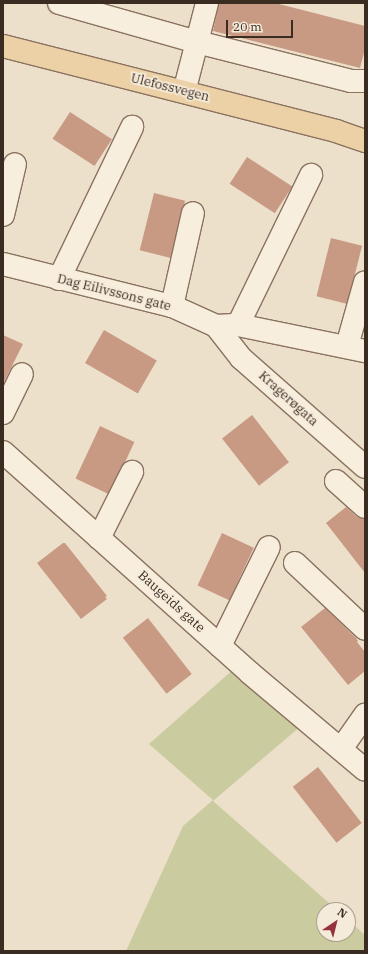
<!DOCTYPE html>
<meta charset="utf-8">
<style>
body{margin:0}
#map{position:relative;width:368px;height:954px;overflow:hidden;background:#ede0cb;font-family:"IBM Plex Serif",serif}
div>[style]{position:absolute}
.green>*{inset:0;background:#cacb9f}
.building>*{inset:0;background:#c99a83;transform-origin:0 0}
.roads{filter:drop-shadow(1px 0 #8a725f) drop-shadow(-1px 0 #8a725f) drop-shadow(0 1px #8a725f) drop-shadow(0 -1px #8a725f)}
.minor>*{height:22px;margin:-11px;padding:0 11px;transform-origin:11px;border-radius:11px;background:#f8eede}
.major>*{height:22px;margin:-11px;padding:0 11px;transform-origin:11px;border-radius:11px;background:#edd1a6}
span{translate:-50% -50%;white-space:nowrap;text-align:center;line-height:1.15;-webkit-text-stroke:3.5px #f5ebda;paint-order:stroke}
.street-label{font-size:13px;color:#3b2c22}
.frame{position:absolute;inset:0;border:4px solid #3b2c22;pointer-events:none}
.north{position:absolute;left:316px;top:902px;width:40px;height:40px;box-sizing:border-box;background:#f5ebda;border:1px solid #ab9f90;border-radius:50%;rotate:35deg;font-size:11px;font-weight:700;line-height:16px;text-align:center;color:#3b2c22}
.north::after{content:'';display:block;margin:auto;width:14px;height:18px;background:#96323b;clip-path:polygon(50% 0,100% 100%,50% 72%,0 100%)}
.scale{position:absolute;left:226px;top:20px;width:67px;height:18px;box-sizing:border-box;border:2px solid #3b2c22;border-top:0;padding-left:5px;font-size:12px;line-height:14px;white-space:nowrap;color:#3b2c22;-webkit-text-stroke:3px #f5ebda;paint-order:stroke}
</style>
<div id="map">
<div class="green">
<i style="clip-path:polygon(235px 668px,301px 726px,213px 801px,337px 910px,324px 910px,324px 934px,348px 934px,348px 920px,365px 935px,365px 951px,126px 951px,183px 826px,213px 800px,149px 744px)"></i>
</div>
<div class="building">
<i style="clip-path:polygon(219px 3px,275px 3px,365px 26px,365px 49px,360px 68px,213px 31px)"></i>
<i style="left:70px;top:112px;width:50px;height:32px;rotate:33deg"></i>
<i style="left:247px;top:157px;width:54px;height:32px;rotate:33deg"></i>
<i style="left:154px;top:193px;width:32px;height:59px;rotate:14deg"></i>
<i style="left:331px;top:238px;width:32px;height:60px;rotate:14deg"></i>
<i style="left:104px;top:330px;width:61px;height:38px;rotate:30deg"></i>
<i style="clip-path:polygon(3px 335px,23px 344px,3px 384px)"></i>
<i style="left:252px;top:415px;width:60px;height:38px;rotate:52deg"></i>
<i style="left:100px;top:426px;width:38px;height:58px;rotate:25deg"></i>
<i style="clip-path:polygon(346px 507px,357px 517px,365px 519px,365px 573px,326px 523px)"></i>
<i style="left:222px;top:533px;width:35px;height:58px;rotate:25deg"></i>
<i style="clip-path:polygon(63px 543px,65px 543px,107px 596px,105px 597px,107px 599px,81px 619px,37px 563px)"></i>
<i style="clip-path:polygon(325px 608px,356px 638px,358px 641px,357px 642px,365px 652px,365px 671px,348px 685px,301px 627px)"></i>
<i style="left:148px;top:618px;width:71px;height:32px;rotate:52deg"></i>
<i style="left:318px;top:767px;width:71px;height:32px;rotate:52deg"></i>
</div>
<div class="roads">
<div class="minor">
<i style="left:59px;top:3px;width:143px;rotate:15.8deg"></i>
<i style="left:197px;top:42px;width:159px;rotate:14.2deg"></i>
<i style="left:351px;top:81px;width:14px"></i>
<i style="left:184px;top:92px;width:92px;rotate:-75.5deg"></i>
<i style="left:3px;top:215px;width:52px;rotate:-76.8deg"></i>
<i style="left:3px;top:264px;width:174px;rotate:14deg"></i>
<i style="left:172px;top:306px;width:48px;rotate:24.4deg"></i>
<i style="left:216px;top:326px;width:22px;rotate:-3deg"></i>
<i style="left:238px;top:325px;width:130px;rotate:11.6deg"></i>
<i style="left:59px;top:279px;width:169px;rotate:-64.3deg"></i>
<i style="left:172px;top:306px;width:95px;rotate:-77.3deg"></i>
<i style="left:238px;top:325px;width:167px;rotate:-64deg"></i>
<i style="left:216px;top:326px;width:41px;rotate:52deg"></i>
<i style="left:241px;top:358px;width:165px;rotate:41.3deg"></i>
<i style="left:347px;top:346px;width:66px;rotate:-74.3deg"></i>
<i style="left:3px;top:413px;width:43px;rotate:-64deg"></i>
<i style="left:3px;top:452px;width:331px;rotate:41.8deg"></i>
<i style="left:250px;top:673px;width:150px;rotate:40.1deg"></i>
<i style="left:336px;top:481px;width:39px;rotate:42deg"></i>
<i style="left:99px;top:538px;width:74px;rotate:-63.4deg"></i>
<i style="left:295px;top:563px;width:96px;rotate:43.3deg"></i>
<i style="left:220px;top:646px;width:110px;rotate:-63.7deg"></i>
<i style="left:341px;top:749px;width:42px;rotate:-54.8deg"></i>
</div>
<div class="major">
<i style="left:3px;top:46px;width:344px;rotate:14.3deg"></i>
<i style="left:336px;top:131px;width:31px;rotate:19deg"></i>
</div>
</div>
<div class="street-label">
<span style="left:170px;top:88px;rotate:14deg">Ulefossvegen</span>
<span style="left:114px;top:293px;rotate:14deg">Dag Eilivssons gate</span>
<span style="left:288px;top:399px;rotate:42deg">Kragerøgata</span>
<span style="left:171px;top:602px;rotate:42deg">Baugeids gate</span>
</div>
<div class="frame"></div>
<div class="north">N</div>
<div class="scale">20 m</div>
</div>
